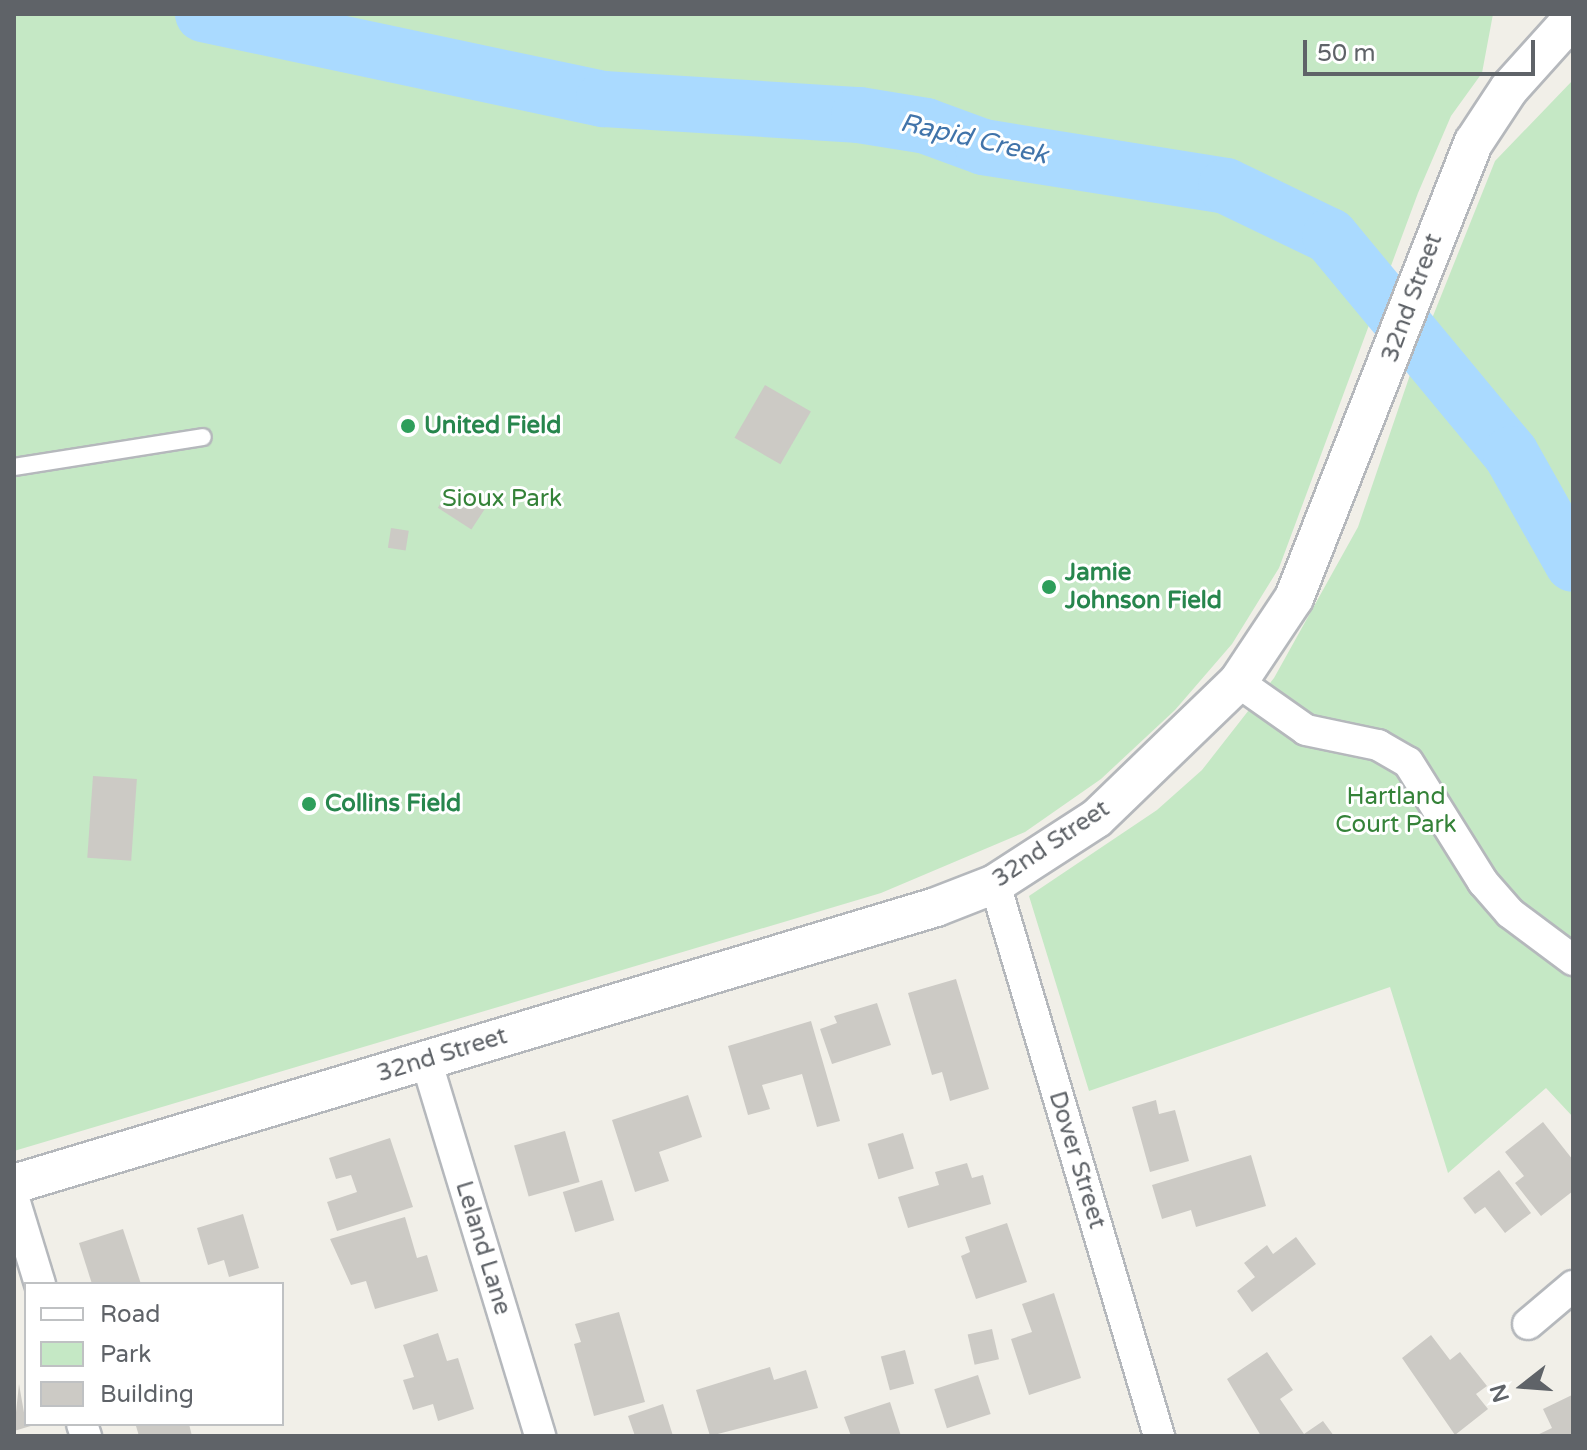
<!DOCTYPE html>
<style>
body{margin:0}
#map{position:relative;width:1587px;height:1450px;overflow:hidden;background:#f1efe8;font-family:"Varela Round",sans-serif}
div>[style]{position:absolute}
.green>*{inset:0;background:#c5e8c5}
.river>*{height:56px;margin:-28px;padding:0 28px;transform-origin:28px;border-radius:28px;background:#aadaff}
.building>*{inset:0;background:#cccac5;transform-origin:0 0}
.roads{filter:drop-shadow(2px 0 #b5b8bc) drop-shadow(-2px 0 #b5b8bc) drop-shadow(0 2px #b5b8bc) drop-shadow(0 -2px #b5b8bc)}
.service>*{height:16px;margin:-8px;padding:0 8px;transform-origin:8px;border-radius:8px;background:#fff}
.minor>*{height:30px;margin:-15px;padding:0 15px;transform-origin:15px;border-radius:15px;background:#fff}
.tertiary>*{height:38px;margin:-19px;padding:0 19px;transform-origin:19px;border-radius:19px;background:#fff}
.dots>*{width:22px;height:22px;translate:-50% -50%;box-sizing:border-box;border:4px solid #fff;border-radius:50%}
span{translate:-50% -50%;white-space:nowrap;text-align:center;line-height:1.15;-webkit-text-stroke:6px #fff;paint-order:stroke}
.street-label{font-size:24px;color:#5f6368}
.leisure-label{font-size:24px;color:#27864d;font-weight:700}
.left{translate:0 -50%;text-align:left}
.park-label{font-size:24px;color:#348238}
.water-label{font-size:26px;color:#4174aa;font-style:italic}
.frame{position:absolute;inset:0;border:16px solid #5f6368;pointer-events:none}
.legend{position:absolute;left:24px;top:1282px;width:260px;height:144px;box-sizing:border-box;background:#fff;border:2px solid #bfc1c3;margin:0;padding:10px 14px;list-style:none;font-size:24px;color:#5f6368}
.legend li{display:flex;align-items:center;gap:16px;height:40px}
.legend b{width:40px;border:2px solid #bfc1c3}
.north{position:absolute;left:1483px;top:1346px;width:80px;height:80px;-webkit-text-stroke:6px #fff;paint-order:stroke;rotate:253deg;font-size:22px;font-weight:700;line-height:32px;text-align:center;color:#5f6368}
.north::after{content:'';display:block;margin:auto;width:28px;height:36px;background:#5f6368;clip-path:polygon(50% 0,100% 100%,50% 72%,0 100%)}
.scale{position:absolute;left:1303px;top:40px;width:232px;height:36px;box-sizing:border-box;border:4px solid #5f6368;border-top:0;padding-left:10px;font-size:24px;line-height:28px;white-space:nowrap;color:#5f6368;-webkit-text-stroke:6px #fff;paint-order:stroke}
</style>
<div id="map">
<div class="green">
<i style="clip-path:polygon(14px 14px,1493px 14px,1482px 73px,1451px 116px,1418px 193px,1279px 568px,1232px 644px,1175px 710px,1101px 779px,1025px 832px,881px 893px,14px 1151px)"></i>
<i style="clip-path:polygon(1573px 80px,1573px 1117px,1546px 1088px,1448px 1173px,1390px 987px,1089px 1091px,1029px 896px,1157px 810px,1202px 770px,1274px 678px,1358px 527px,1413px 366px,1495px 161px)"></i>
</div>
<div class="river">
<i style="left:203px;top:14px;width:410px;rotate:12deg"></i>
<i style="left:604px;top:99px;width:256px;rotate:3.6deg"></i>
<i style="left:859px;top:115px;width:68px;rotate:9.3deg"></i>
<i style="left:926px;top:126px;width:61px;rotate:20.2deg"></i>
<i style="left:983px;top:147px;width:246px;rotate:9.1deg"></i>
<i style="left:1226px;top:186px;width:115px;rotate:25.7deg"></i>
<i style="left:1330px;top:236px;width:283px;rotate:50.3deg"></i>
<i style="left:1511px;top:454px;width:126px;rotate:60.6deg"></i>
</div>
<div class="building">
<i style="left:765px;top:385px;width:53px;height:61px;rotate:30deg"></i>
<i style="left:452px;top:486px;width:40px;height:26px;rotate:33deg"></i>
<i style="left:391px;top:528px;width:18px;height:20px;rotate:9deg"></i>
<i style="left:93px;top:776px;width:44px;height:82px;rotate:4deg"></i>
<i style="clip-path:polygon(956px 979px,989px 1089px,950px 1101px,942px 1072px,932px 1075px,908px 993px)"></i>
<i style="clip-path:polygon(877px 1003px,891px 1045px,832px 1064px,820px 1029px,837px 1023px,834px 1016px)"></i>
<i style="clip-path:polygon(811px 1021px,840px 1121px,817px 1127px,802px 1074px,762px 1085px,770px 1109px,748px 1115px,728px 1046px)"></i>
<i style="clip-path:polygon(688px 1095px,702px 1137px,659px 1152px,669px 1181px,635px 1192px,612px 1120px)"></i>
<i style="clip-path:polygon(1156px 1100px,1159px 1114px,1175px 1110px,1189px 1161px,1150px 1172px,1132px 1107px)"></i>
<i style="clip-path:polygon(1543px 1122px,1573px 1160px,1573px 1191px,1541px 1216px,1515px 1183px,1524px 1176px,1505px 1152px)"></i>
<i style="left:565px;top:1131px;width:53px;height:53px;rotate:74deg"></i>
<i style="left:903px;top:1133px;width:37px;height:37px;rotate:73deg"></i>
<i style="clip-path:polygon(390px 1138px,413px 1207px,337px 1231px,327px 1202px,357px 1192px,351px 1175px,336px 1179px,329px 1158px)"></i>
<i style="clip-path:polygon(1251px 1155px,1266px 1206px,1196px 1227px,1191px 1210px,1162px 1219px,1152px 1185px)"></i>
<i style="clip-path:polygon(967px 1163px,972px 1178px,983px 1175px,991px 1204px,908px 1228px,898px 1197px,939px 1185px,935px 1172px)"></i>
<i style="clip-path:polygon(1499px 1170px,1531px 1213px,1505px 1233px,1485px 1207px,1475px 1214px,1463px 1198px)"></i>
<i style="left:602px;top:1180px;width:42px;height:41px;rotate:73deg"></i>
<i style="clip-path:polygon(243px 1214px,259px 1268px,229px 1277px,224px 1260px,208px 1265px,197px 1228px)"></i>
<i style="clip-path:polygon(405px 1217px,417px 1258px,427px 1255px,438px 1291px,375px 1309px,366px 1281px,351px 1285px,330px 1239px)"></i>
<i style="clip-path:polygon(1007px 1223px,1027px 1282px,976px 1299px,961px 1256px,970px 1252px,965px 1237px)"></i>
<i style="clip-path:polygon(123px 1229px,141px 1284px,92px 1284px,79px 1243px)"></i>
<i style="clip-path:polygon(1296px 1237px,1316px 1264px,1252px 1312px,1237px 1291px,1255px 1277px,1244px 1263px,1267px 1245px,1273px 1254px)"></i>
<i style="clip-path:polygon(1054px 1293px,1081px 1378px,1029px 1395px,1011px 1339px,1032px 1332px,1022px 1304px)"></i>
<i style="clip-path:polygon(619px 1312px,645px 1402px,594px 1416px,574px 1344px,581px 1342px,575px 1324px)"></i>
<i style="left:992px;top:1329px;width:31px;height:25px;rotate:77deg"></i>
<i style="clip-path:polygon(438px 1333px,447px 1361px,458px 1358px,474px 1409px,438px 1421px,433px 1404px,413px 1410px,403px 1380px,414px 1377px,403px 1345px)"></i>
<i style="clip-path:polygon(1431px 1335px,1450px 1360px,1460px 1352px,1487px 1386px,1476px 1394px,1488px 1409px,1455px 1435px,1402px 1358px)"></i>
<i style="left:905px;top:1350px;width:35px;height:25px;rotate:75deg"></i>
<i style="clip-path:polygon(1267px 1352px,1293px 1390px,1280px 1399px,1304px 1434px,1323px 1421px,1334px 1436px,1261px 1436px,1227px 1379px)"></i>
<i style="clip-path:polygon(770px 1367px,774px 1380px,806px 1370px,818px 1408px,710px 1436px,696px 1390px)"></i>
<i style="left:978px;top:1375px;width:41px;height:46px;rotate:72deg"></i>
<i style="clip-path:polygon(19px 1384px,26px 1424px,34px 1425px,14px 1431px)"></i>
<i style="clip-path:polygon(1572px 1395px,1573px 1436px,1535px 1436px,1552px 1428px,1543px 1409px)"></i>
<i style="clip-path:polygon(890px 1402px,901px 1436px,851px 1436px,844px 1417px)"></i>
<i style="clip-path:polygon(663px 1404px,673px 1436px,635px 1436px,628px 1416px)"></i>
<i style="clip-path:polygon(144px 1424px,189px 1424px,192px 1436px,139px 1436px,136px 1426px)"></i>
</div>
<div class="roads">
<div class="service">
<i style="left:14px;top:467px;width:191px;rotate:-9deg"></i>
</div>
<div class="minor">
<i style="left:1238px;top:682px;width:83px;rotate:35.2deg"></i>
<i style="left:1306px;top:730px;width:74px;rotate:11.8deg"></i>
<i style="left:1378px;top:745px;width:34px;rotate:30deg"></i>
<i style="left:1408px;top:762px;width:142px;rotate:58deg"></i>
<i style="left:1483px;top:882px;width:41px;rotate:48.9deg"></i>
<i style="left:1510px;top:913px;width:79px;rotate:36.7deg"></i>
<i style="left:995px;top:884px;width:576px;rotate:73.45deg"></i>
<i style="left:426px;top:1060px;width:393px;rotate:73.1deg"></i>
<i style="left:14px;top:1199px;width:89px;rotate:73deg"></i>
<i style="left:1528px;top:1324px;width:59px;rotate:-40.2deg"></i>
<i style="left:82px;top:1424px;width:13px;rotate:72deg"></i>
</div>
<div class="tertiary">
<i style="left:14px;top:1184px;width:963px;rotate:-16.72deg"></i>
<i style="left:936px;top:907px;width:63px;rotate:-21.3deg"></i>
<i style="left:995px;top:884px;width:121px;rotate:-32.9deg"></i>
<i style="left:1097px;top:818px;width:196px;rotate:-44deg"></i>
<i style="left:1238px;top:682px;width:101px;rotate:-56.3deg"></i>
<i style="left:1294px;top:598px;width:490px;rotate:-68.5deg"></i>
<i style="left:1474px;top:142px;width:64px;rotate:-56.6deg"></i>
<i style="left:1509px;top:89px;width:96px;rotate:-48deg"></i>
</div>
</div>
<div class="dots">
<i style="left:408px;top:426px;background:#2e9e5b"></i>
<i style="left:1049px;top:587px;background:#2e9e5b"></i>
<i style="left:309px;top:804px;background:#2e9e5b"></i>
</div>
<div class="street-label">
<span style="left:1412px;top:298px;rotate:-70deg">32nd Street</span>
<span style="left:1051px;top:844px;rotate:-34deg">32nd Street</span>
<span style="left:442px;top:1055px;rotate:-17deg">32nd Street</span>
<span style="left:1077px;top:1160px;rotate:73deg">Dover Street</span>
<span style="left:483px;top:1248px;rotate:73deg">Leland Lane</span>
</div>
<div class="leisure-label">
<span class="left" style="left:424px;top:426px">United Field</span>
<span class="left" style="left:1065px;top:587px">Jamie<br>Johnson Field</span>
<span class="left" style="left:325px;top:804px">Collins Field</span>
</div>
<div class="park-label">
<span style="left:502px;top:499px">Sioux Park</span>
<span style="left:1396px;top:811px">Hartland<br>Court Park</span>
</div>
<div class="water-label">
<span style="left:974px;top:139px;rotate:13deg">Rapid Creek</span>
</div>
<div class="frame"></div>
<ul class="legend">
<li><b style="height:10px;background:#fff"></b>Road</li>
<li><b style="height:22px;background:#c5e8c5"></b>Park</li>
<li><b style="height:22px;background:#cccac5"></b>Building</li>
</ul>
<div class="north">N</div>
<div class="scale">50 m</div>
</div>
